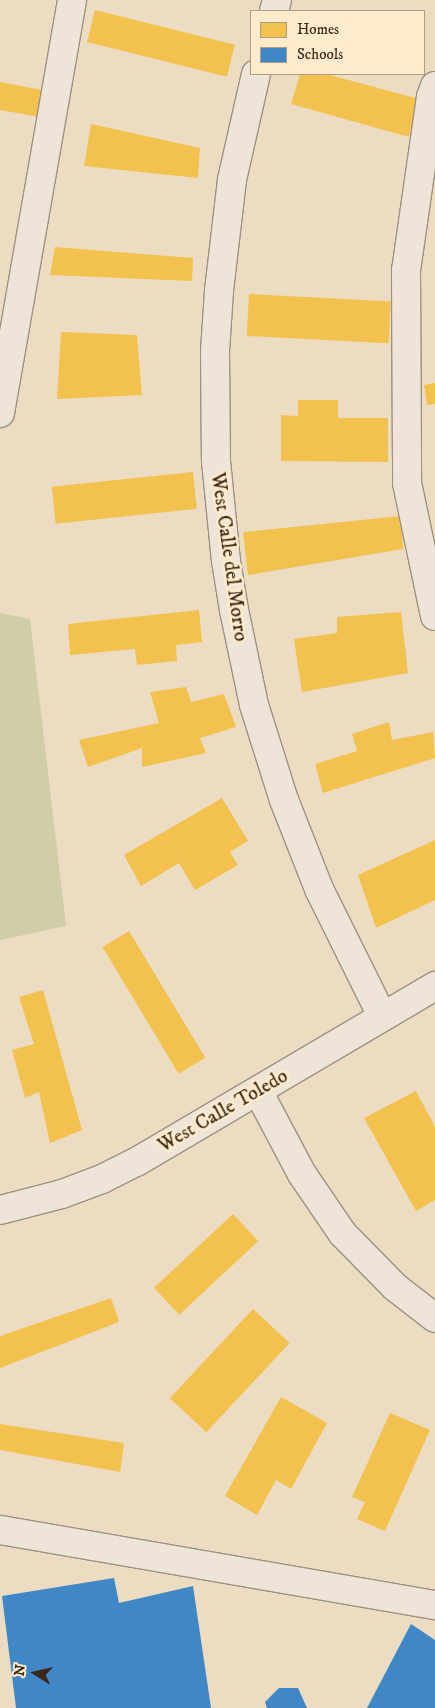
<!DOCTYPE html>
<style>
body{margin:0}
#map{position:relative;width:435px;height:1708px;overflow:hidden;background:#ecdcc2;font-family:"IM FELL DW Pica",serif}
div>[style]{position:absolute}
.green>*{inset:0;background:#d0cea6}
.homes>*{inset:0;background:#f2c14e;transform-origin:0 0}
.schools>*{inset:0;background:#3f88c5}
.roads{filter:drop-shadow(1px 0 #9c9181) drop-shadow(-1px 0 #9c9181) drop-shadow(0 1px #9c9181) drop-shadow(0 -1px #9c9181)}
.minor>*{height:28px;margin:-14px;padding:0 14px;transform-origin:14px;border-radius:14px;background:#eee5d8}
span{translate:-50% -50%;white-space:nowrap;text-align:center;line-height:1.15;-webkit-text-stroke:5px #feebcc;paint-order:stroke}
.street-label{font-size:20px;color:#392617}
.legend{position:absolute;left:250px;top:10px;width:175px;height:65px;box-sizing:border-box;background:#feebcc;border:1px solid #af9c84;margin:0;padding:6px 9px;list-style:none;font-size:15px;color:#392617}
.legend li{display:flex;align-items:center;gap:10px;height:25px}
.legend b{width:25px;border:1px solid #af9c84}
.north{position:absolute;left:10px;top:1648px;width:50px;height:50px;-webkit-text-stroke:4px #feebcc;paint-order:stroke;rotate:280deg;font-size:14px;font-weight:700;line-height:20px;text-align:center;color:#392617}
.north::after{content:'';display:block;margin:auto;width:18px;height:22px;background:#392617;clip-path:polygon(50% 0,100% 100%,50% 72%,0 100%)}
</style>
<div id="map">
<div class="green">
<i style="clip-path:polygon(0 613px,30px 619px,66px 926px,0 940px)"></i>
</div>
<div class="homes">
<i style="left:95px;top:10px;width:144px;height:33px;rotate:14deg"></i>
<i style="clip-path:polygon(300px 74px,326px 74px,419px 99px,409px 137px,291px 104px)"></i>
<i style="clip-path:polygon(0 82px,42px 90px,40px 117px,0 110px)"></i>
<i style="clip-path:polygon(91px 124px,200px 148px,198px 178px,84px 166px)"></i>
<i style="clip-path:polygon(55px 247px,193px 258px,192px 281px,50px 275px)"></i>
<i style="left:249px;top:294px;width:142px;height:42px;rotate:3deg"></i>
<i style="clip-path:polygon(61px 332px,137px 335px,142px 395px,57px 399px)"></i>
<i style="clip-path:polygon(435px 383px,435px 404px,427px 405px,424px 385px)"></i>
<i style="clip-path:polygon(298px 400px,338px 400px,338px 418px,388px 418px,388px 462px,281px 461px,281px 415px,298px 416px)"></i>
<i style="left:193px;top:472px;width:37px;height:142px;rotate:84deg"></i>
<i style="clip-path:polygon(401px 516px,403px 549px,248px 575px,243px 532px)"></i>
<i style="clip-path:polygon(199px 610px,202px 642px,176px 645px,177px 661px,137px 665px,135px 649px,70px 655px,68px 624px)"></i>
<i style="clip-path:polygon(401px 612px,408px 673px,302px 692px,294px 639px,337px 633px,337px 617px)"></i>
<i style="clip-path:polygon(186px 687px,191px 702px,224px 694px,236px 727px,200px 738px,206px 753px,142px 767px,142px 748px,88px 767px,79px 740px,159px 723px,150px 692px)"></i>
<i style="clip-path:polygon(389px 722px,392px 740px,433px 732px,435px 758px,323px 793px,315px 764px,357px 751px,352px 734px)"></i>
<i style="clip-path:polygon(222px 798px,248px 841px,230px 852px,238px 865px,195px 890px,179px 863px,141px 886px,124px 855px)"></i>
<i style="clip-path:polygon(435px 840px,435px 900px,376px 928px,358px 875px)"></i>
<i style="left:129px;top:931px;width:148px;height:31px;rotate:59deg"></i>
<i style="clip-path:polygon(43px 990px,82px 1130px,50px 1143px,39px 1092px,25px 1098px,12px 1050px,34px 1044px,19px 997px)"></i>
<i style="clip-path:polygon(416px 1091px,435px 1127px,435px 1200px,416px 1211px,364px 1118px)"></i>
<i style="left:233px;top:1214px;width:37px;height:108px;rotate:47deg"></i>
<i style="clip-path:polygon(111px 1298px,119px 1322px,0 1368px,0 1336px)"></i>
<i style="left:253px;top:1309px;width:50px;height:122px;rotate:43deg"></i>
<i style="clip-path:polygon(281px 1397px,327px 1423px,291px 1489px,276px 1480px,257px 1515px,225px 1496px)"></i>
<i style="clip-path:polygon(390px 1413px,430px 1430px,385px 1531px,357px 1519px,365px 1502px,352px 1497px)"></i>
<i style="clip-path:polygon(0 1424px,124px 1443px,120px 1472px,0 1450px)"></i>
</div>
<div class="schools">
<i style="clip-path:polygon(114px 1578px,119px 1603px,193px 1586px,211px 1708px,16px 1708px,2px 1596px)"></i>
<i style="clip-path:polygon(411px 1624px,435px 1640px,435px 1708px,367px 1708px)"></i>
<i style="clip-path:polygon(279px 1688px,298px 1688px,307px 1708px,267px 1708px,265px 1702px)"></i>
</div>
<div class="roads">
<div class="minor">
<i style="left:274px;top:11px;width:11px;rotate:-75deg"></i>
<i style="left:256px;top:74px;width:109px;rotate:102.8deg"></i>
<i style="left:232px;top:180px;width:112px;rotate:96.7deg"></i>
<i style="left:219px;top:291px;width:60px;rotate:93.8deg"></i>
<i style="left:215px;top:351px;width:110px;rotate:89.5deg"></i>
<i style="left:216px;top:461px;width:100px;rotate:84.3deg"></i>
<i style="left:226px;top:561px;width:50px;rotate:80.7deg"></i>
<i style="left:234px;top:610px;width:97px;rotate:78.1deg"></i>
<i style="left:254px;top:705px;width:100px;rotate:72.5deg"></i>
<i style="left:284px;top:800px;width:96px;rotate:68.5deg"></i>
<i style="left:319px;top:889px;width:142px;rotate:63.6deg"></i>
<i style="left:435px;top:86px;width:12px;rotate:110deg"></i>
<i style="left:431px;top:97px;width:175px;rotate:98.2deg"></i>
<i style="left:406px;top:270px;width:213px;rotate:89.7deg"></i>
<i style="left:407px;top:483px;width:136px;rotate:78.1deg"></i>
<i style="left:0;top:413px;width:419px;rotate:-80.1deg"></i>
<i style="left:258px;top:1091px;width:94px;rotate:62.1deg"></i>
<i style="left:302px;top:1174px;width:73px;rotate:55.7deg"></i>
<i style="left:343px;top:1234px;width:74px;rotate:45.5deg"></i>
<i style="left:395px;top:1287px;width:51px;rotate:37.8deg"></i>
<i style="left:0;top:1210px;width:64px;rotate:-14.5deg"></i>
<i style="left:62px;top:1194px;width:43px;rotate:-20.6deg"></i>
<i style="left:102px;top:1179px;width:40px;rotate:-26.6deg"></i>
<i style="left:138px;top:1161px;width:345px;rotate:-30.5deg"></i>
<i style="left:0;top:1530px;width:441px;rotate:9.8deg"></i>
</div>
</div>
<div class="street-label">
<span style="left:229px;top:557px;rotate:82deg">West Calle del Morro</span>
<span style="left:223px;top:1111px;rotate:-30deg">West Calle Toledo</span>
</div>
<ul class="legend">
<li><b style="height:14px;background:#f2c14e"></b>Homes</li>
<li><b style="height:14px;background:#3f88c5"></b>Schools</li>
</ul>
<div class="north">N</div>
</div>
